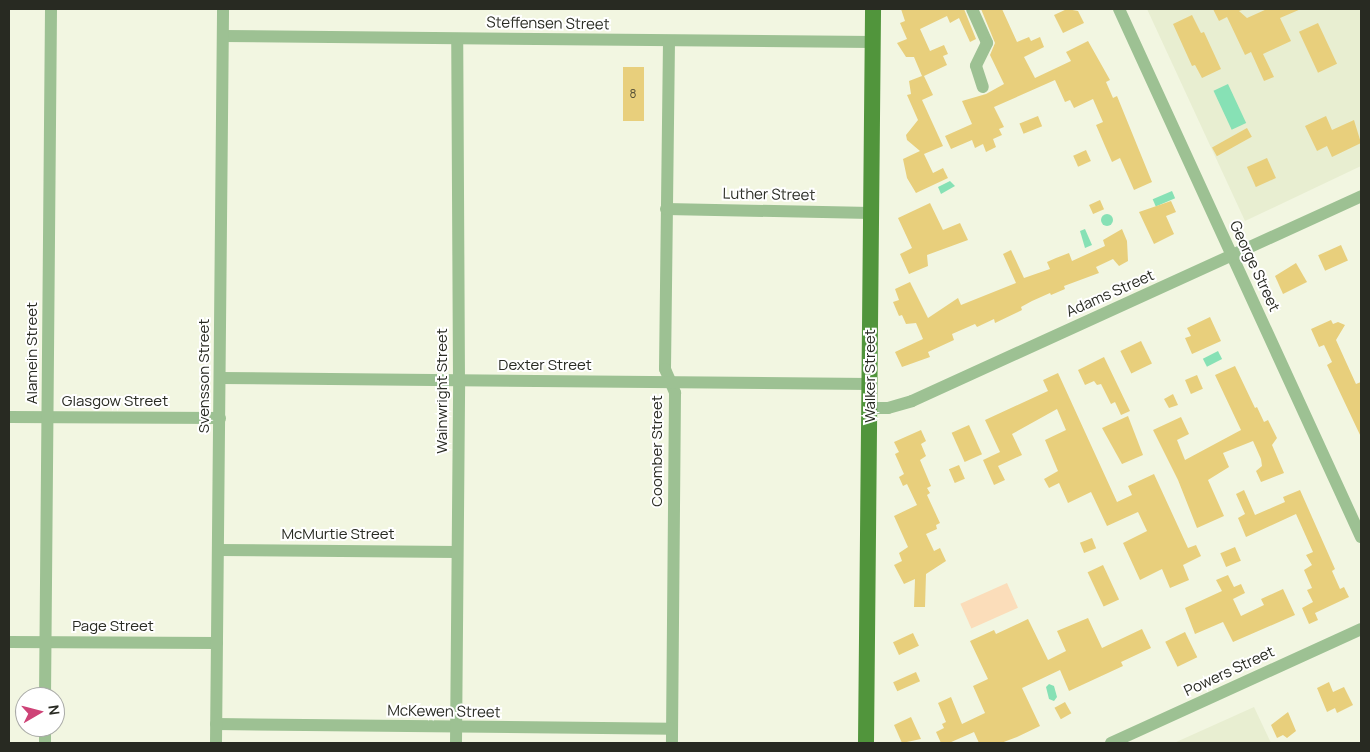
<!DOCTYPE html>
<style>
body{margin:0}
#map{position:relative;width:1370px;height:752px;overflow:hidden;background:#f2f6e1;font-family:Manrope,sans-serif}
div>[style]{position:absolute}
.built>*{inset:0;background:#e8eed1}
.green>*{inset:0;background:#fbddba;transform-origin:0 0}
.water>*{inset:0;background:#87e1b5;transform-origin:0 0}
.round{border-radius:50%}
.building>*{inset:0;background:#e8cf7c;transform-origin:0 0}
.minor>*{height:12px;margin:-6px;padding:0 6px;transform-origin:6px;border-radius:6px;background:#9dc193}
.major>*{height:16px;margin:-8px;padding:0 8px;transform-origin:8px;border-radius:8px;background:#51953c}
span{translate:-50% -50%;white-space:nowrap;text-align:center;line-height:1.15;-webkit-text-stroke:4px #fff;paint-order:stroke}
.number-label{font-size:12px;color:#585338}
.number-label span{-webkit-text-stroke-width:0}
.street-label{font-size:15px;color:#282a22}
.frame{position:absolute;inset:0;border:10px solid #282a22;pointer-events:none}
.north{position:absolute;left:15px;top:687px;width:50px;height:50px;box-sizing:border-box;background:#fff;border:1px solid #a9aaa7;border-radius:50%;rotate:82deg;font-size:14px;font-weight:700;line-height:20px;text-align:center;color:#282a22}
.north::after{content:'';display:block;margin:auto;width:18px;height:22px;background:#ce4377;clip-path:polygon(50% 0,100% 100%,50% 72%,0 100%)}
</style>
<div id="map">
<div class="built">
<i style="clip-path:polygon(1147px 9px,1361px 9px,1361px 166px,1245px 221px)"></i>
<i style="clip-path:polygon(1254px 707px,1271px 743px,1174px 743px)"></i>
</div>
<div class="green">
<i style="left:1007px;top:583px;width:27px;height:51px;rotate:66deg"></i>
</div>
<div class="water">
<i style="left:1228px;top:84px;width:43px;height:16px;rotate:65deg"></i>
<i style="clip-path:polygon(950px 181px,955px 186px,941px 194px,938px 187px)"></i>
<i style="left:1172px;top:191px;width:8px;height:21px;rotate:67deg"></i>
<i class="round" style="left:1101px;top:214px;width:12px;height:12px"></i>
<i style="clip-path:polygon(1085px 229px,1092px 245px,1085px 248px,1080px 231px)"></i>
<i style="left:1218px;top:351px;width:9px;height:17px;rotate:63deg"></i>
<i style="clip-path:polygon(1049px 684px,1054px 686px,1057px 697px,1054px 701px,1049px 699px,1046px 687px)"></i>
</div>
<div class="building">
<i style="clip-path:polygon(901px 9px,964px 9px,976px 39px,970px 42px,959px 18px,950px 23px,947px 16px,920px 29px,930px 51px,944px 45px,948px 54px,943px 56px,947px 65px,924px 76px,933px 95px,922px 100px,943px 146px,924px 154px,933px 173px,943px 168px,948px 178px,916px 193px,907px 178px,903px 159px,920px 151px,907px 140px,906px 135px,918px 120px,907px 95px,911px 94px,909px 81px,922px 76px,914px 57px,906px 57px,897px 43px,907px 39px,900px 23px,905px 21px)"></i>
<i style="clip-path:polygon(981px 9px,1002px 9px,1017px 42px,1029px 37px,1031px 41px,1040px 37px,1044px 47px,1024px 57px,1035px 78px,1071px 61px,1066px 52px,1088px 41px,1110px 80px,1106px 82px,1113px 98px,1117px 96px,1152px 182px,1134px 190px,1120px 158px,1112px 162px,1105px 146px,1096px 125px,1103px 122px,1093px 99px,1074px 108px,1070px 100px,1065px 102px,1055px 80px,994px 107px,1004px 127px,999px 129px,1002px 135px,993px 139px,996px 147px,986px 152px,983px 144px,975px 148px,972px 140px,951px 149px,945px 136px,972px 124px,962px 101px,986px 94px,1004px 84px,990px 55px,995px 43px)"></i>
<i style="clip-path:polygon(1067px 9px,1078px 11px,1084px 23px,1063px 33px,1054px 15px)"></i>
<i style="clip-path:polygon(1213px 9px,1245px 9px,1239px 11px,1247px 18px,1267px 9px,1301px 9px,1280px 18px,1291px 41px,1263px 54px,1274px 77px,1264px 81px,1251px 52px,1245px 55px,1227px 17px,1219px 21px)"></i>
<i style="clip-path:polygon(1192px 15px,1201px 33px,1204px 32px,1221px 69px,1202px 78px,1195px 65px,1192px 66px,1173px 24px)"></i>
<i style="left:1318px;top:23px;width:45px;height:21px;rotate:65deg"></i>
<i style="left:623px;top:67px;width:21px;height:54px"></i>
<i style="left:1038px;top:116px;width:11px;height:20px;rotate:68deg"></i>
<i style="clip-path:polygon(1326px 116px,1332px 130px,1354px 120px,1361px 143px,1332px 157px,1327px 146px,1317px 151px,1305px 126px)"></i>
<i style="left:1247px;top:128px;width:10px;height:40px;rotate:61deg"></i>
<i style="left:1086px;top:150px;width:12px;height:14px;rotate:66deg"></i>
<i style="left:1267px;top:158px;width:22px;height:22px;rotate:66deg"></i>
<i style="left:1100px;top:200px;width:10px;height:12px;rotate:66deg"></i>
<i style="clip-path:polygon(1171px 201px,1176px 212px,1166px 216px,1174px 234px,1154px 244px,1139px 212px)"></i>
<i style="clip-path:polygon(930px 203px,943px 230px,960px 223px,968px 240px,927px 255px,928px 266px,909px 274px,900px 254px,912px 248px,898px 218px)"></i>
<i style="clip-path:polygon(1122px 229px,1127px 241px,1128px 261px,1119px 266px,1113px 259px,1096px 267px,1099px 273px,1064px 286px,1065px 289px,1051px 295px,1050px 293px,1032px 301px,1021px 307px,1022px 310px,995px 323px,994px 319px,977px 327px,975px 324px,952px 334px,954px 340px,928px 352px,930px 357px,902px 367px,895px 352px,923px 339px,916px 323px,906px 324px,902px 315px,899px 316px,893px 302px,899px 300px,895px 289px,910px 282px,928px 318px,958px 298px,961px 305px,1016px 283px,1003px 254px,1011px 250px,1024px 278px,1050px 269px,1047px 262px,1056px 258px,1069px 253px,1072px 261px,1105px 246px,1103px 240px)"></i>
<i style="left:1341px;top:245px;width:17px;height:25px;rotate:66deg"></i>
<i style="clip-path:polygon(1296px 263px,1307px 282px,1283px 294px,1275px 276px)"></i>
<i style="clip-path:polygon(1210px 317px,1221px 341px,1192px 354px,1185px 338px,1191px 336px,1187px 328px)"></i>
<i style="clip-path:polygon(1331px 320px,1333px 324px,1338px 322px,1345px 325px,1336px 340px,1356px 384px,1361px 382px,1361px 437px,1327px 365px,1332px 362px,1324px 345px,1319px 347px,1311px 329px)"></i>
<i style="left:1141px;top:341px;width:25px;height:23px;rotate:64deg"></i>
<i style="clip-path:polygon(1104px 357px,1130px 411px,1121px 415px,1115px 402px,1111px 404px,1101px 384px,1097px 385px,1094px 381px,1085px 385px,1078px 370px)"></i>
<i style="clip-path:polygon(1235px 366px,1255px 408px,1257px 407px,1264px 422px,1268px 420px,1277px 438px,1272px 445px,1284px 473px,1261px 482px,1256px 471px,1262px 466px,1261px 459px,1253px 441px,1223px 453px,1229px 467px,1208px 480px,1224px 516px,1197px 528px,1178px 480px,1153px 430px,1181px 417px,1189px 434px,1177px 440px,1185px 460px,1241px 430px,1215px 375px)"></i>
<i style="clip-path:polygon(1058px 373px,1117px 502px,1132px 495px,1128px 486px,1154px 474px,1188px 548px,1196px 545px,1201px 556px,1183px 565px,1189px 580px,1170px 588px,1162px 569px,1140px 580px,1123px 543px,1147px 531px,1138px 512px,1107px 526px,1091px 492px,1068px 503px,1059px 483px,1049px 488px,1044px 479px,1058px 471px,1045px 440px,1066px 430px,1057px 409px,1012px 434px,1022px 455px,998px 466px,1005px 480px,994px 485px,983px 460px,1000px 452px,985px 420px,1048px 391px,1043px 380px)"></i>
<i style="left:1197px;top:375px;width:15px;height:13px;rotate:67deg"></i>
<i style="clip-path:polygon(1173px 394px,1178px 405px,1169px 408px,1164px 399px)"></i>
<i style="clip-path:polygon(1128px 416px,1143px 455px,1122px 464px,1102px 428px)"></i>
<i style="left:969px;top:425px;width:32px;height:19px;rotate:66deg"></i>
<i style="clip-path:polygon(921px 430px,926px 441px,921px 444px,926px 456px,920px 460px,931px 486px,927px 488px,930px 493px,927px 495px,940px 523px,936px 525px,937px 529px,926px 534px,934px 551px,940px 548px,946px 561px,926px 574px,925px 607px,914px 607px,915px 579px,904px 584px,894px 565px,902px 561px,899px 553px,908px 547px,894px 516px,917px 505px,907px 484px,903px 486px,899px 477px,904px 474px,895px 454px,899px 452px,894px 442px)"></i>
<i style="left:959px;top:465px;width:15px;height:11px;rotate:67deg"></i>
<i style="clip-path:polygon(1244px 490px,1255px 515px,1285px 502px,1283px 497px,1300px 490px,1335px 569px,1332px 571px,1340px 589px,1344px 587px,1349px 597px,1315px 613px,1318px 620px,1309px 624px,1302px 608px,1313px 602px,1307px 590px,1312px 588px,1304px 570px,1312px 565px,1306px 555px,1313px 552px,1296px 514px,1246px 537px,1238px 518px,1245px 514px,1236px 494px)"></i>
<i style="left:1092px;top:538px;width:11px;height:13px;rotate:68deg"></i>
<i style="left:1235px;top:547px;width:15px;height:16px;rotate:67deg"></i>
<i style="left:1103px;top:565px;width:38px;height:17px;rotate:65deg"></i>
<i style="clip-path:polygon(1228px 575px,1234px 587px,1241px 584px,1245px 593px,1233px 599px,1241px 616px,1264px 605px,1261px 599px,1283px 589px,1295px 615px,1233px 642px,1223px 622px,1195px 634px,1185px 608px,1222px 591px,1216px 580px)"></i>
<i style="clip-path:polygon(1088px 618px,1102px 648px,1142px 629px,1151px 648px,1121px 662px,1123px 666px,1069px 691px,1060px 670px,1022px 688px,1040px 726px,1017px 737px,1001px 743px,979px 743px,974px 732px,949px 743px,941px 743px,936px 732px,944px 728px,942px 724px,946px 722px,938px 703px,951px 697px,962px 724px,985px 713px,973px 686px,988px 679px,970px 641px,994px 630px,996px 634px,1028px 619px,1048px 660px,1066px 651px,1057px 631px)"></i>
<i style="left:1185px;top:632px;width:28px;height:22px;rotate:64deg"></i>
<i style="left:913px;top:633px;width:14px;height:22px;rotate:65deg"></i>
<i style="left:916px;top:672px;width:10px;height:25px;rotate:66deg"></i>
<i style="clip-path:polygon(1329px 682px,1333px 692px,1344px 687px,1353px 705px,1337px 713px,1335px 708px,1327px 712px,1317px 688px)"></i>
<i style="left:1065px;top:702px;width:13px;height:12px;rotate:61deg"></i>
<i style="clip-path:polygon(1288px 712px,1296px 731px,1287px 738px,1283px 735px,1277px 738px,1271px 725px)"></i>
<i style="clip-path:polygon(911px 717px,921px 739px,902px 743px,894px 725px)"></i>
</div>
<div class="minor">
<i style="left:972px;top:9px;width:37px;rotate:66deg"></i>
<i style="left:987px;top:43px;width:25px;rotate:116deg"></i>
<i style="left:976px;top:66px;width:22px;rotate:72deg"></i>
<i style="left:1119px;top:9px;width:581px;rotate:65.38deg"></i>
<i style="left:223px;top:36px;width:650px;rotate:0.53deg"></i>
<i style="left:669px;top:41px;width:328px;rotate:90.7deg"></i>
<i style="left:665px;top:369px;width:26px;rotate:67deg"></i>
<i style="left:675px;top:393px;width:350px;rotate:90.5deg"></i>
<i style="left:666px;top:209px;width:205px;rotate:1.1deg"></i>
<i style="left:220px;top:378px;width:650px;rotate:0.53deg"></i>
<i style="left:870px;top:408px;width:18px"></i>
<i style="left:888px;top:408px;width:25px;rotate:-16deg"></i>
<i style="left:912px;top:401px;width:494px;rotate:-24.5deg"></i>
<i style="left:9px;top:417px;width:211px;rotate:0.3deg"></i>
<i style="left:218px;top:550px;width:239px;rotate:0.5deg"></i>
<i style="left:9px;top:642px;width:208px;rotate:0.3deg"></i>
<i style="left:45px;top:697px;width:688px;rotate:-89.5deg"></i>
<i style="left:216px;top:724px;width:456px;rotate:0.6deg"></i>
<i style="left:45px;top:743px;width:16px;rotate:-90deg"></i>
<i style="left:216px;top:743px;width:734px;rotate:-89.45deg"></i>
<i style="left:456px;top:743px;width:362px;rotate:-89.5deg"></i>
<i style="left:459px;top:381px;width:342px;rotate:-90.3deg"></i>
<i style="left:1111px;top:743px;width:275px;rotate:-24.5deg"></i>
</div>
<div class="major">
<i style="left:866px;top:743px;width:734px;rotate:-89.45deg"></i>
</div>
<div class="number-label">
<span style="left:633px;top:94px">8</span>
</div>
<div class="street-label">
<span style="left:548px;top:23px;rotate:1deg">Steffensen Street</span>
<span style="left:769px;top:194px;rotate:1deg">Luther Street</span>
<span style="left:1255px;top:266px;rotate:65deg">George Street</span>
<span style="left:1110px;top:293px;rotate:-24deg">Adams Street</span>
<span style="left:32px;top:353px;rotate:-90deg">Alamein Street</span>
<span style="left:545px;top:365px">Dexter Street</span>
<span style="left:204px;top:376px;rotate:-90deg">Svensson Street</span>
<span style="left:870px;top:376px;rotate:-90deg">Walker Street</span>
<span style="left:442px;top:391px;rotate:-90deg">Wainwright Street</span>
<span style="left:115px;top:401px">Glasgow Street</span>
<span style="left:657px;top:451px;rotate:-90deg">Coomber Street</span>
<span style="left:338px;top:534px">McMurtie Street</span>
<span style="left:113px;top:626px">Page Street</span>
<span style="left:1229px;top:671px;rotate:-25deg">Powers Street</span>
<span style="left:444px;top:711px;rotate:1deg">McKewen Street</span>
</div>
<div class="frame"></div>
<div class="north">N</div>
</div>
